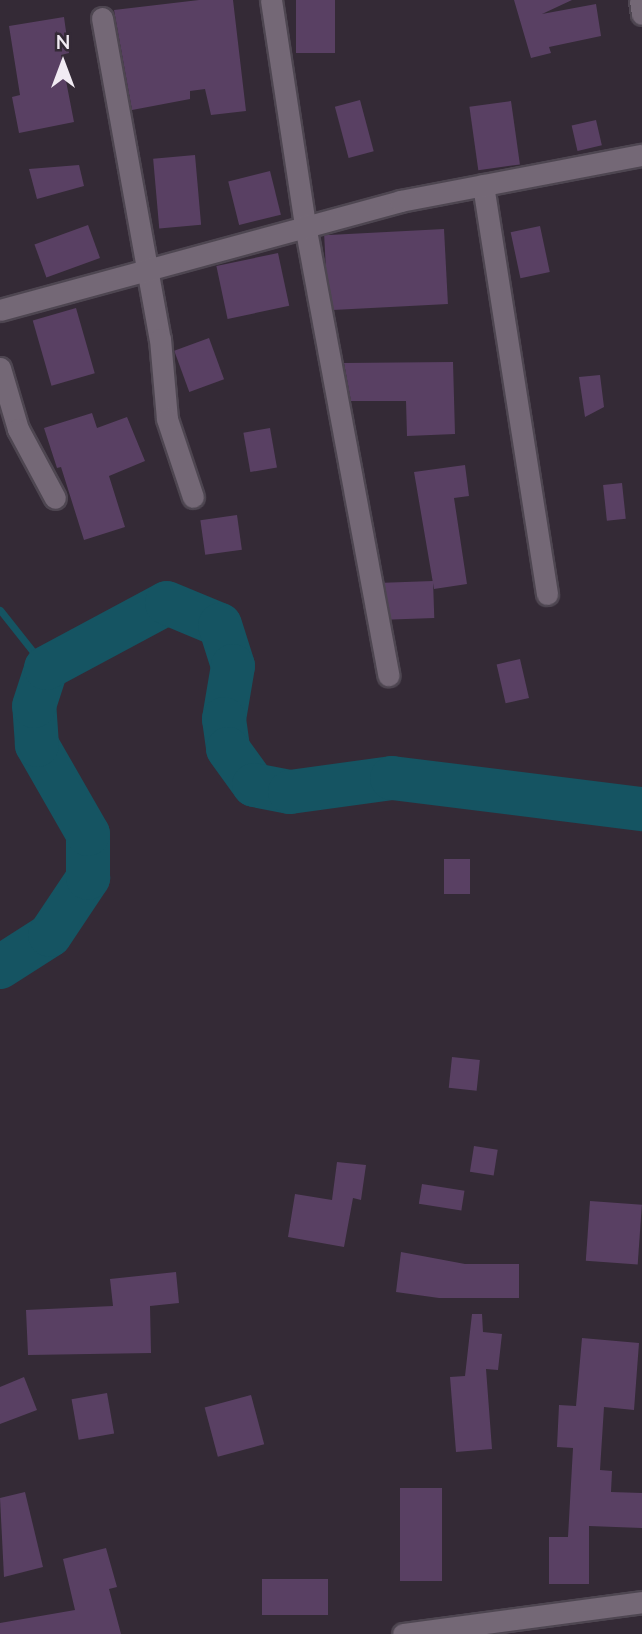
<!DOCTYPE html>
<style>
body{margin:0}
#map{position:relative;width:642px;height:1634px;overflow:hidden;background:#342a36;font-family:Lato,sans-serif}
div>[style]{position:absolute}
.stream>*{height:7px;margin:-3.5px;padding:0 3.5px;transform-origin:3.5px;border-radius:3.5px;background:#155462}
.river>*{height:44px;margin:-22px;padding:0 22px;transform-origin:22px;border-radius:22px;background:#155462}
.building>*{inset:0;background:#594063;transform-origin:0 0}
.roads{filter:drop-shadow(2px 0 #4e4651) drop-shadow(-2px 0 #4e4651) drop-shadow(0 2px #4e4651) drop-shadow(0 -2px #4e4651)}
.street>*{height:21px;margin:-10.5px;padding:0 10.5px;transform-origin:10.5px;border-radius:10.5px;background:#746876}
span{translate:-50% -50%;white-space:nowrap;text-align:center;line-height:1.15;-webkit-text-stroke:7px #342a36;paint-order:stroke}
.north{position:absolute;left:28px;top:28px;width:70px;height:70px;-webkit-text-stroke:5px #342a36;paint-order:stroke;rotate:0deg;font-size:19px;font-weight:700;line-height:28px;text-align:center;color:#f1ebf3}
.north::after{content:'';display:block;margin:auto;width:24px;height:32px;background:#f1ebf3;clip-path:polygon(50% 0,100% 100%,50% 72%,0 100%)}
</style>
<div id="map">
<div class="stream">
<i style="left:0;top:610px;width:74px;rotate:51.6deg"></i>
</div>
<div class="river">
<i style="left:0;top:967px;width:59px;rotate:-32.6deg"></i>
<i style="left:50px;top:935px;width:69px;rotate:-56.3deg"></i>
<i style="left:88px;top:878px;width:44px;rotate:-90deg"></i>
<i style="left:88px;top:834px;width:103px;rotate:-119.8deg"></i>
<i style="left:37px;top:745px;width:39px;rotate:-94deg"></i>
<i style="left:34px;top:706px;width:40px;rotate:-72deg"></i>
<i style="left:46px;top:668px;width:137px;rotate:-28.2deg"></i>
<i style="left:167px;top:603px;width:57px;rotate:22.5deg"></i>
<i style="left:220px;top:625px;width:43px;rotate:72.4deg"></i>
<i style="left:233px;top:666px;width:54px;rotate:99.6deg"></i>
<i style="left:224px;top:719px;width:30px;rotate:82deg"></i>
<i style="left:228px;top:749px;width:44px;rotate:54.2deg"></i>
<i style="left:254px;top:785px;width:37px;rotate:11deg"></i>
<i style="left:290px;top:792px;width:103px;rotate:-7.8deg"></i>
<i style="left:392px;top:778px;width:252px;rotate:7.1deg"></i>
</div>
<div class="building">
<i style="clip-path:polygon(199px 0,233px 0,246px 111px,211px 115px,205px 89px,190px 91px,190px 99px,132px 110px,114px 10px)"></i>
<i style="left:296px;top:0;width:39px;height:53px"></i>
<i style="clip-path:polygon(514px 0,572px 0,542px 14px,596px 4px,601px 36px,549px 47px,551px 53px,531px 58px)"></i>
<i style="clip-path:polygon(64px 17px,69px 53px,61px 55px,74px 122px,19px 133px,12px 97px,20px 95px,9px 26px)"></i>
<i style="left:360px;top:100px;width:53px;height:26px;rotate:75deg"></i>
<i style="left:511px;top:101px;width:64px;height:42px;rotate:82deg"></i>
<i style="left:596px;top:120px;width:26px;height:25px;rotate:77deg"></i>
<i style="left:195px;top:155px;width:70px;height:42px;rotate:85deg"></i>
<i style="clip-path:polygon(79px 165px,84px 186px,37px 199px,29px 169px)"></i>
<i style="left:270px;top:171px;width:45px;height:43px;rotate:76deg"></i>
<i style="left:88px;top:225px;width:35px;height:57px;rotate:70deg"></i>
<i style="left:540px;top:226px;width:47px;height:30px;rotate:78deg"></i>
<i style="left:444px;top:229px;width:75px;height:120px;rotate:87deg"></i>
<i style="left:278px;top:253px;width:54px;height:63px;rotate:78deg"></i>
<i style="left:76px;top:308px;width:68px;height:45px;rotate:74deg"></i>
<i style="left:209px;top:338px;width:44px;height:37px;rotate:70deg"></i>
<i style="clip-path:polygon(453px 362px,455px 434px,407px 436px,406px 401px,351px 401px,344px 363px)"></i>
<i style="clip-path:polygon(600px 375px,604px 407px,585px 417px,579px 377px)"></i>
<i style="clip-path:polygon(92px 413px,97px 428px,127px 417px,145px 461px,109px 476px,125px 527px,84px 540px,61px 467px,57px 468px,44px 428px)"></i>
<i style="left:270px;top:428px;width:40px;height:27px;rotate:80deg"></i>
<i style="clip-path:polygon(465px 465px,469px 496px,454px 498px,467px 584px,434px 589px,414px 472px)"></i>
<i style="left:622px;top:483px;width:36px;height:19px;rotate:84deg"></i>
<i style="left:237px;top:515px;width:35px;height:37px;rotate:82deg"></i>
<i style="left:433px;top:581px;width:37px;height:49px;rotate:88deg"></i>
<i style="left:520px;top:659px;width:40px;height:24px;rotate:77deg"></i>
<i style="left:444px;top:859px;width:26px;height:35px"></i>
<i style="left:452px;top:1057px;width:28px;height:31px;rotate:6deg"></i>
<i style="left:474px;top:1146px;width:24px;height:26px;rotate:9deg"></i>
<i style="clip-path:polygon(337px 1162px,366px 1165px,361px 1200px,353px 1198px,344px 1247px,288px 1237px,295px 1194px,332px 1200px)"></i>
<i style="left:422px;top:1184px;width:43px;height:20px;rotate:9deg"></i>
<i style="left:590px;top:1201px;width:52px;height:60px;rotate:4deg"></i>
<i style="clip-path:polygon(401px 1252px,465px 1264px,519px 1264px,519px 1298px,439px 1298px,396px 1292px)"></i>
<i style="clip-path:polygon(176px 1272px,179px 1303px,150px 1306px,151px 1353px,28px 1355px,26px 1310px,113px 1306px,110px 1279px)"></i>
<i style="clip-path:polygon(472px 1314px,482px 1314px,483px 1332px,502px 1334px,498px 1370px,486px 1369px,492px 1449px,456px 1452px,450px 1377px,465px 1376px)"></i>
<i style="clip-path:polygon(582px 1338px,639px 1343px,634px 1410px,604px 1407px,600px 1470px,612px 1471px,611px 1492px,642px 1493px,642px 1528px,589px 1526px,589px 1584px,549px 1584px,549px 1537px,568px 1537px,573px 1448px,557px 1447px,559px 1405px,576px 1406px)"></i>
<i style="clip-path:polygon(24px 1377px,37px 1410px,0 1424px,0 1387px)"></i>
<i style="left:107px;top:1393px;width:41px;height:36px;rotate:80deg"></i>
<i style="left:251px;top:1395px;width:51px;height:48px;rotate:75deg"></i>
<i style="left:400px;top:1488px;width:42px;height:93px"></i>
<i style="clip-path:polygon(25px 1492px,43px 1567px,4px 1577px,0 1498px)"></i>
<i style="clip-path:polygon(106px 1548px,117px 1587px,109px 1589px,121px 1634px,0 1634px,0 1623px,75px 1610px,63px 1559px)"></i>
<i style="left:262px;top:1579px;width:66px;height:36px"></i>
</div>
<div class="roads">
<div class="street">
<i style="left:271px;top:0;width:228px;rotate:81.4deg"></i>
<i style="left:305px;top:225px;width:458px;rotate:79.5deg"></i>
<i style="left:640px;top:0;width:14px;rotate:82deg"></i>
<i style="left:102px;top:18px;width:326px;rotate:79.8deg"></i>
<i style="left:160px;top:339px;width:80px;rotate:85deg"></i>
<i style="left:167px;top:419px;width:82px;rotate:71.6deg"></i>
<i style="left:483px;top:185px;width:414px;rotate:81.1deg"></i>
<i style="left:0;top:310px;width:415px;rotate:-15.2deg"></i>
<i style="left:400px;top:201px;width:246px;rotate:-10.8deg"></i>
<i style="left:0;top:368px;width:64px;rotate:73.6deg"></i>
<i style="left:18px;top:429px;width:78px;rotate:61.8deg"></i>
<i style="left:403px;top:1634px;width:241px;rotate:-7.6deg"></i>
</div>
</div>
<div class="north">N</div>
</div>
